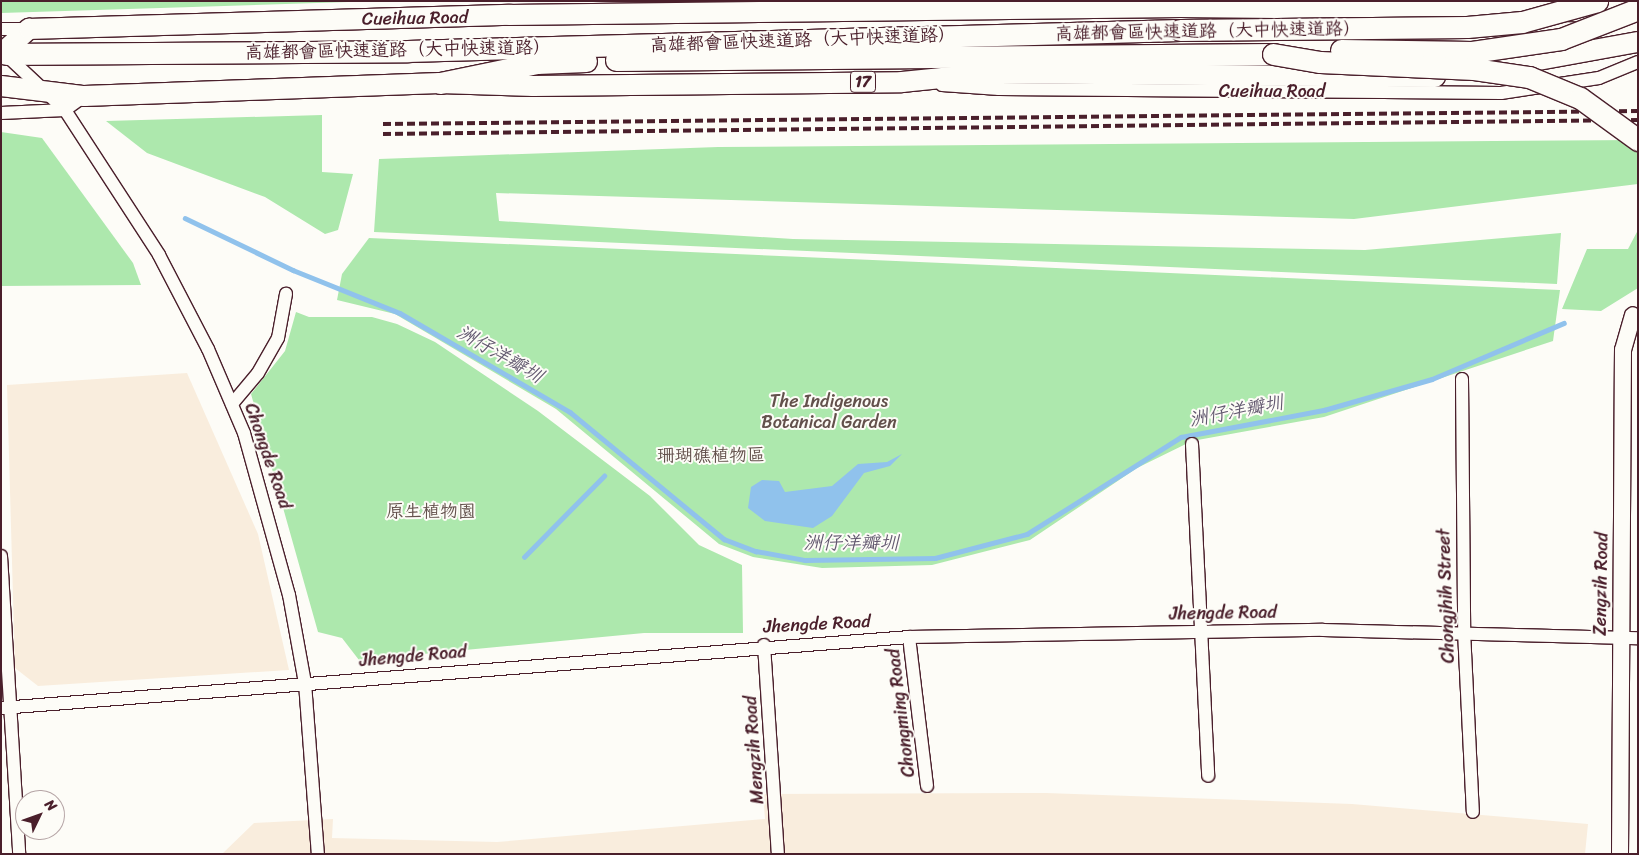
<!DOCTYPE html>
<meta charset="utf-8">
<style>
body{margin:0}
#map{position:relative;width:1639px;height:855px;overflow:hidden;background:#fdfcf7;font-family:Sriracha,"LXGW WenKai TC",sans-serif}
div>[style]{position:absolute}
.built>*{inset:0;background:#f9eddd}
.green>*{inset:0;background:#ade8ad}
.water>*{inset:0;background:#90c2ec}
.stream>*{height:4.5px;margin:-2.25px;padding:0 2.25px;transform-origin:2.25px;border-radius:2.25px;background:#90c2ec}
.roads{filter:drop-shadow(1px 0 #4a1f2b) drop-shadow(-1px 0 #4a1f2b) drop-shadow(0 1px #4a1f2b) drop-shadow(0 -1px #4a1f2b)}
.minor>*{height:12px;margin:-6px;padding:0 6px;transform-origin:6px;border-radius:6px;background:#fdfcf7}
.tertiary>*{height:16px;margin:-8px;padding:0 8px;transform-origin:8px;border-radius:8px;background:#fdfcf7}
.primary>*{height:20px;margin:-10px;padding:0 10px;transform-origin:10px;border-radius:10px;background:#fdfcf7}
.trunk>*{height:21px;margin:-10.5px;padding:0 10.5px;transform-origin:10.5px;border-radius:10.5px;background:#fdfcf7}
.rail>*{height:4px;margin-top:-2px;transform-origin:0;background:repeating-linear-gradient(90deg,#4a1f2b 0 8px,transparent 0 12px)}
.bridges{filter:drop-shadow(1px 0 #4a1f2b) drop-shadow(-1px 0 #4a1f2b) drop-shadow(0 1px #4a1f2b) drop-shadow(0 -1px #4a1f2b)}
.trunk-bridge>*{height:21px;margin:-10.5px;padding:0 10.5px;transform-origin:10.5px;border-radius:10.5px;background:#fdfcf7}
span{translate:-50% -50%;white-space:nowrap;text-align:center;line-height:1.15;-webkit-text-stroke:4px #fdfcf7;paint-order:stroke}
.shield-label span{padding:1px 4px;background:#fdfcf7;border:1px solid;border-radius:4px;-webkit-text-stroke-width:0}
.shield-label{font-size:16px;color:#4a1f2b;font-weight:700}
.street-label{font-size:18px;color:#4a1f2b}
.park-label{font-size:18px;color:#63514c}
.water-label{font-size:19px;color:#62586f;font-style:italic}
.frame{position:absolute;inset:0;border:2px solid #4a1f2b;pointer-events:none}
.north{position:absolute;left:15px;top:790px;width:50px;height:50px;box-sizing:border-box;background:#fdfcf7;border:1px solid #b5a4a5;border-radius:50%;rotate:48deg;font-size:14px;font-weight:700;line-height:20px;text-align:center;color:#4a1f2b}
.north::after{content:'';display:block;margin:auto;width:18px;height:22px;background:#4a1f2b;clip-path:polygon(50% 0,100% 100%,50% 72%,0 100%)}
</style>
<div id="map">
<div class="built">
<i style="clip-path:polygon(187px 373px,258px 534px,289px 670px,38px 686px,15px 668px,7px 385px)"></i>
<i style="clip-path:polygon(1046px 793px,1352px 804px,1588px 824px,1585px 854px,222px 854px,254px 823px,333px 819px,332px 838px,497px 842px,765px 819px,763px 794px)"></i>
</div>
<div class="green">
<i style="clip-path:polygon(1px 1px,380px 1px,1px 13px)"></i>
<i style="clip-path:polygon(322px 115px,322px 172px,353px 174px,338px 230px,325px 234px,265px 197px,147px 153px,106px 121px)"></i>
<i style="clip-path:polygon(1px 132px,42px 138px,133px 263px,141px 285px,1px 286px)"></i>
<i style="clip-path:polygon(1638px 140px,1638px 184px,1354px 219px,496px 193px,499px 221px,793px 239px,1365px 250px,1561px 233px,1557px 284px,374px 232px,379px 159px,718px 147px)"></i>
<i style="clip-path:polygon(1638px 230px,1638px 288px,1601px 311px,1562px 309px,1587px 249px,1628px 249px)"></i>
<i style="clip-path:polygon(369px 238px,1560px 290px,1553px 341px,1324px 417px,1192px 441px,1137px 468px,1030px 540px,932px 565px,822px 568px,753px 557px,719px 544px,556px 409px,395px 314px,337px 300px,342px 274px)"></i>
<i style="clip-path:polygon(296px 312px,309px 317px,372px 317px,397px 324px,435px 342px,538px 411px,650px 496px,699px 545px,742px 565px,743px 633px,644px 633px,359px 660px,342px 638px,318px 632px,251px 394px,285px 351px)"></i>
</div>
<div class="water">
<i style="clip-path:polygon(902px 454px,890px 466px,864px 473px,832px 516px,813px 528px,765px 521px,748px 508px,751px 487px,762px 480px,779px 481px,785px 492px,832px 486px,858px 464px,887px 462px)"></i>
</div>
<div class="stream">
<i style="left:185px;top:218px;width:120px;rotate:25.7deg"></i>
<i style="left:293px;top:270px;width:115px;rotate:21.9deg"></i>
<i style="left:400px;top:313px;width:197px;rotate:30.2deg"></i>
<i style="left:570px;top:412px;width:200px;rotate:39.5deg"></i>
<i style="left:724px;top:539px;width:34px;rotate:21deg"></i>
<i style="left:756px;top:551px;width:50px;rotate:10.4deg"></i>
<i style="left:805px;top:560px;width:130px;rotate:-0.9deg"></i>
<i style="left:935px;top:558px;width:95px;rotate:-14.6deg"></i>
<i style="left:1027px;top:534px;width:182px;rotate:-32.2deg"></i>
<i style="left:1181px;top:437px;width:146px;rotate:-10.7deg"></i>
<i style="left:1324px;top:410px;width:112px;rotate:-16deg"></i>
<i style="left:1432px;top:379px;width:143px;rotate:-23deg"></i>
<i style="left:524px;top:557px;width:114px;rotate:-45.4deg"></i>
</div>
<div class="roads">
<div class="minor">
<i style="left:1px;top:29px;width:28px"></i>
<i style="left:4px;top:53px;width:83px;rotate:43.1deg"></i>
<i style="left:65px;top:110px;width:173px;rotate:57deg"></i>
<i style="left:159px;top:255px;width:106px;rotate:62.5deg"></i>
<i style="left:208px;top:349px;width:91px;rotate:66.8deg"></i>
<i style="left:244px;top:433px;width:168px;rotate:74.5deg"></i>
<i style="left:289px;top:595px;width:89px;rotate:79.7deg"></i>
<i style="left:305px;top:683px;width:171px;rotate:85.7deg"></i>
<i style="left:942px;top:85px;width:57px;rotate:4deg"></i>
<i style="left:999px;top:89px;width:502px;rotate:0.46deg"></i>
<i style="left:1501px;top:93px;width:99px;rotate:-8.7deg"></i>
<i style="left:1599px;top:78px;width:42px;rotate:-22.3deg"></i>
<i style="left:1px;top:113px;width:64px;rotate:-2.7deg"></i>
<i style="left:65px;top:110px;width:24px;rotate:-36deg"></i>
<i style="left:1462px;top:379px;width:252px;rotate:89.5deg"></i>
<i style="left:1464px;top:631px;width:181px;rotate:87.2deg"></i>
<i style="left:232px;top:404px;width:40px;rotate:-50deg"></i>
<i style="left:258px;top:373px;width:40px;rotate:-60.3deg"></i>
<i style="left:278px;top:338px;width:45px;rotate:-79.7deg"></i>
<i style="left:1192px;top:444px;width:332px;rotate:87.2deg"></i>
<i style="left:1px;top:556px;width:299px;rotate:86.5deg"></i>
<i style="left:909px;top:637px;width:150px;rotate:83.1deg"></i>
<i style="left:764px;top:645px;width:209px;rotate:86.2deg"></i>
<i style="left:1px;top:708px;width:911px;rotate:-4.47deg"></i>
<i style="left:909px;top:637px;width:414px;rotate:-1deg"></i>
<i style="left:1323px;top:630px;width:315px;rotate:1.5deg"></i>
</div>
<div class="tertiary">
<i style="left:1620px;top:854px;width:504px;rotate:-89.66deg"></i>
<i style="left:1623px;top:350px;width:36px;rotate:-74deg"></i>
</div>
<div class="primary">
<i style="left:1px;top:54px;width:38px;rotate:-42deg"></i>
<i style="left:29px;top:29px;width:480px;rotate:-1.7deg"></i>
<i style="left:509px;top:15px;width:672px;rotate:-0.68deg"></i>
<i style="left:1181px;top:7px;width:447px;rotate:0.6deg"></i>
<i style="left:1489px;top:69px;width:151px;rotate:-10.3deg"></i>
<i style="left:1px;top:86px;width:84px;rotate:6.9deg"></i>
<i style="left:84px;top:96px;width:356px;rotate:-2.1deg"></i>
<i style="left:440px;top:83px;width:93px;rotate:1.8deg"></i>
<i style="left:533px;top:86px;width:369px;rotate:-0.6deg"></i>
<i style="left:902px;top:82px;width:88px;rotate:-5.8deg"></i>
<i style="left:990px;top:73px;width:445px;rotate:0.5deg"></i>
</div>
<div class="trunk">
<i style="left:6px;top:54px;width:401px;rotate:-0.4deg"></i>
<i style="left:407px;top:51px;width:773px;rotate:-1.56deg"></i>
<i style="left:616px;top:60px;width:657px;rotate:-0.52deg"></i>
<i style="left:440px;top:83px;width:99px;rotate:-11.7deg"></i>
<i style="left:537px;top:63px;width:49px;rotate:-2.3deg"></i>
</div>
</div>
<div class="rail">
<i style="left:383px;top:124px;width:1255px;rotate:-0.59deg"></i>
<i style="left:383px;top:134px;width:1255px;rotate:-0.64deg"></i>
</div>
<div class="bridges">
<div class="trunk-bridge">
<i style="left:1180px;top:30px;width:287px;rotate:-0.6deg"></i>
<i style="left:1467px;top:27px;width:55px;rotate:-5.2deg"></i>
<i style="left:1522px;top:22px;width:78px;rotate:-15.6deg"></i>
<i style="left:1341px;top:50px;width:131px;rotate:0.9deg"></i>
<i style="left:1472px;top:52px;width:90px;rotate:-8.3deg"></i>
<i style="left:1561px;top:39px;width:83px;rotate:-21.3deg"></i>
<i style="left:1273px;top:54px;width:48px;rotate:9.7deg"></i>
<i style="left:1320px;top:62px;width:154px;rotate:2.6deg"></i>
<i style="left:1474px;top:69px;width:56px;rotate:8.3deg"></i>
<i style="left:1529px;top:77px;width:55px;rotate:22.4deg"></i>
<i style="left:1580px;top:98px;width:72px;rotate:35.9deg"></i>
</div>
</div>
<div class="shield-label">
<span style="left:863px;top:82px">17</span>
</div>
<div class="street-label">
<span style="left:415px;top:18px;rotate:-1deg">Cueihua Road</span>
<span style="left:1208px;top:31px;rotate:-1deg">高雄都會區快速道路（大中快速道路）</span>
<span style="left:803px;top:40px;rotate:-2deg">高雄都會區快速道路（大中快速道路）</span>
<span style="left:398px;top:50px;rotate:-1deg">高雄都會區快速道路（大中快速道路）</span>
<span style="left:1272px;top:91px">Cueihua Road</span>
<span style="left:268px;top:456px;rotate:71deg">Chongde Road</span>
<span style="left:1601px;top:584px;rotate:-89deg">Zengzih Road</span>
<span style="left:1446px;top:596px;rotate:-92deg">Chongjhih Street</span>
<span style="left:1223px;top:613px;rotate:-1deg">Jhengde Road</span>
<span style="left:817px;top:624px;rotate:-3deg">Jhengde Road</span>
<span style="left:413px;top:656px;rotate:-5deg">Jhengde Road</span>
<span style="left:901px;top:713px;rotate:-97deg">Chongming Road</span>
<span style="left:754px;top:750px;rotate:-94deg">Mengzih Road</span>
</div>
<div class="park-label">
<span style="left:829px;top:412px">The Indigenous<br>Botanical Garden</span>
<span style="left:711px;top:455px">珊瑚礁植物區</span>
<span style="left:431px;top:511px">原生植物園</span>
</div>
<div class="water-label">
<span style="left:500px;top:354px;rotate:30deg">洲仔洋瓣圳</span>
<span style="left:1236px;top:411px;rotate:-11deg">洲仔洋瓣圳</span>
<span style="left:851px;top:543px">洲仔洋瓣圳</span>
</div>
<div class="frame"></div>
<div class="north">N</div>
</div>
